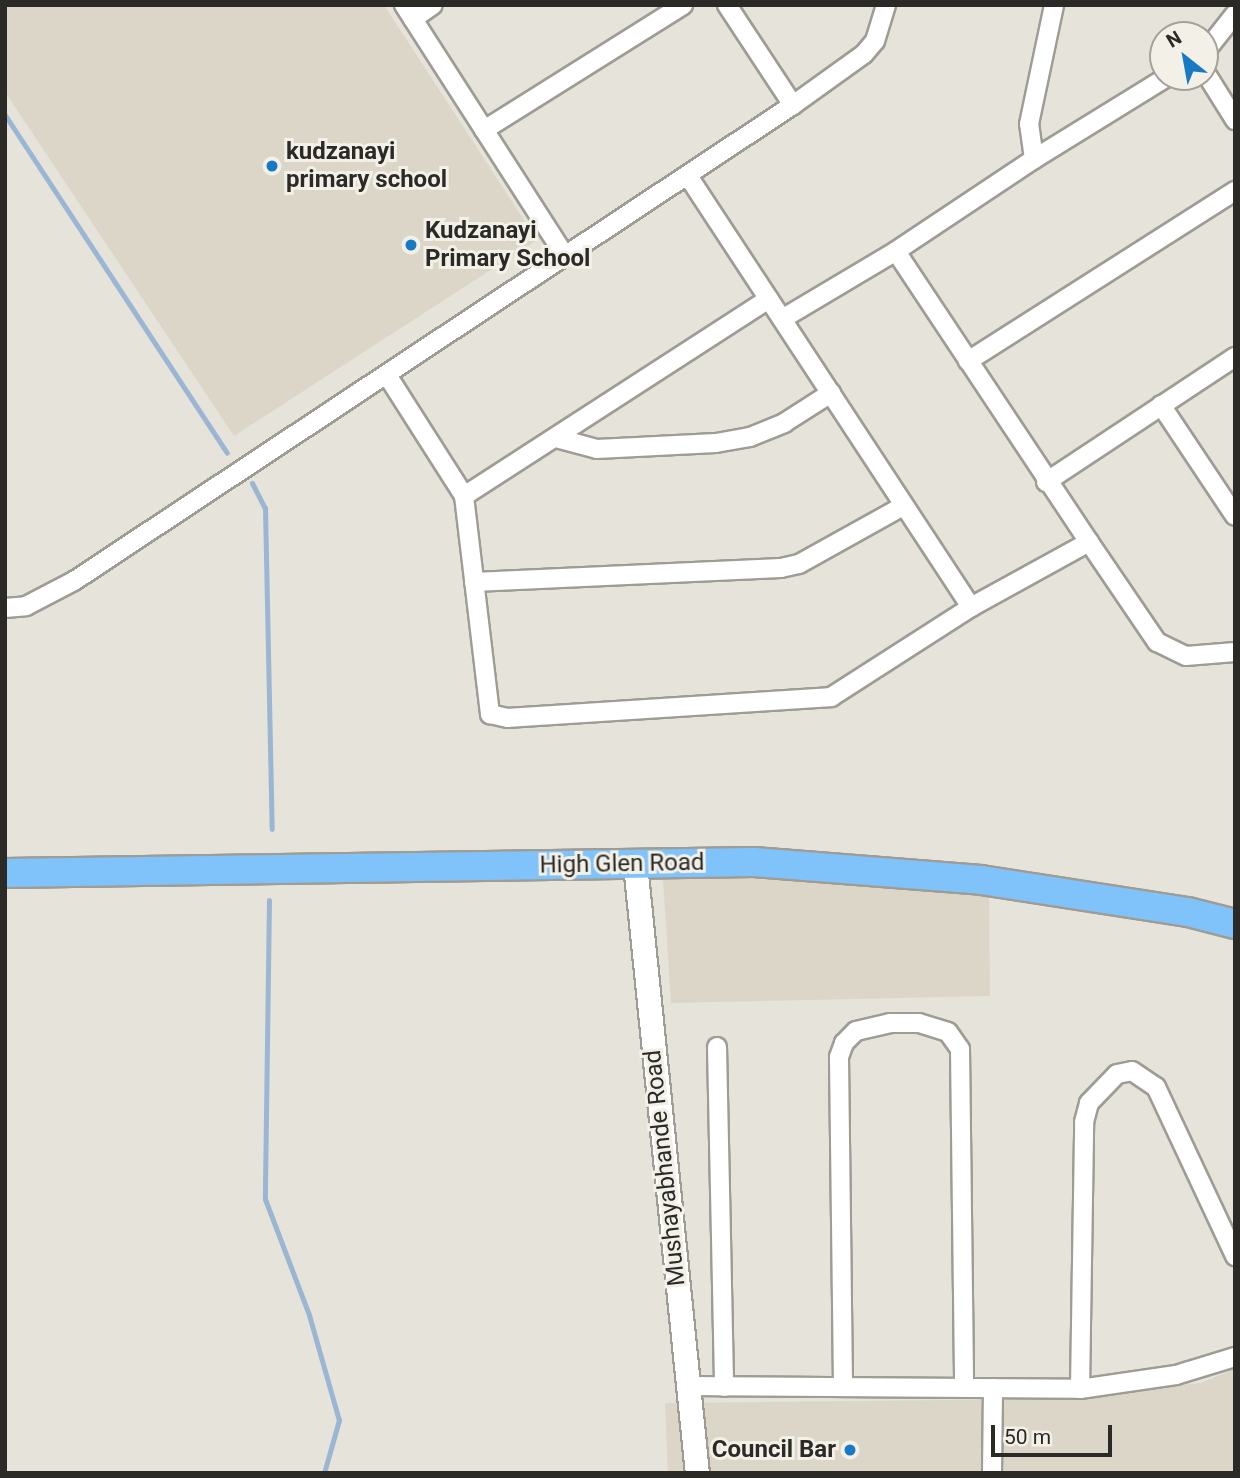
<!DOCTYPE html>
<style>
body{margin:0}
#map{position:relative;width:1240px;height:1478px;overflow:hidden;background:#e6e3da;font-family:Roboto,sans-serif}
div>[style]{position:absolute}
.built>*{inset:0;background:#dbd6c7}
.stream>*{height:5px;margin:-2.5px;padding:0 2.5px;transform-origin:2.5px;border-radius:2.5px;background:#9ab6d3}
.roads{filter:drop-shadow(2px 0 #9f9c94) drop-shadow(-2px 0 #9f9c94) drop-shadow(0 2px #9f9c94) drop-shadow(0 -2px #9f9c94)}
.minor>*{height:18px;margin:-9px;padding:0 9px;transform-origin:9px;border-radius:9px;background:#fff}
.tertiary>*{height:23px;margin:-11.5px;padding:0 11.5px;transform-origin:11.5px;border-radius:11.5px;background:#fff}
.primary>*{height:28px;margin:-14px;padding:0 14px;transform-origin:14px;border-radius:14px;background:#80c3fa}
.dots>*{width:19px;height:19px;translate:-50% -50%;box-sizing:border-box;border:4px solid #f3f1e7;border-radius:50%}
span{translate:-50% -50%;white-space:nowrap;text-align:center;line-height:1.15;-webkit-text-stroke:6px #f3f1e7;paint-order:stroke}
.poi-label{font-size:24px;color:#2b2a27;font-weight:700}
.left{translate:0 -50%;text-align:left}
.right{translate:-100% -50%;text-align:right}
.street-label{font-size:24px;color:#2b2a27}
.frame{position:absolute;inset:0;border:7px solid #2b2a27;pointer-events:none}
.north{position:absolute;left:1149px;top:21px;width:70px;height:70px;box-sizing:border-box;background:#f3f1e7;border:2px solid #a3a19a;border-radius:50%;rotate:329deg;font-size:19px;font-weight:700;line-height:28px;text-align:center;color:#2b2a27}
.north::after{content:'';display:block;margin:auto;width:24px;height:32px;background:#1879c5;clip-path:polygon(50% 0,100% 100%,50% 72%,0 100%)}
.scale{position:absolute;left:991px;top:1425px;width:121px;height:32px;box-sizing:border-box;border:4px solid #2b2a27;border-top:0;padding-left:9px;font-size:21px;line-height:24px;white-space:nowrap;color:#2b2a27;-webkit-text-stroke:5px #f3f1e7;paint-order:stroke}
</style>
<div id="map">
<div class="built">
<i style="clip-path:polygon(5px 5px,384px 5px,537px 240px,234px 436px,5px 92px)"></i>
<i style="clip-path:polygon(783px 870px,989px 896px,990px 996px,671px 1003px,663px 879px)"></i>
<i style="clip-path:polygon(1235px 1369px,1235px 1473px,668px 1473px,665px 1403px,1032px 1399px,1201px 1383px)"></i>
</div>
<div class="stream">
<i style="left:5px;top:115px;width:404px;rotate:56.7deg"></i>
<i style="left:252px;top:483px;width:28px;rotate:63deg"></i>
<i style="left:265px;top:508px;width:321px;rotate:88.8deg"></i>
<i style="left:269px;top:900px;width:299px;rotate:90.8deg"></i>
<i style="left:265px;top:1199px;width:124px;rotate:69.2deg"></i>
<i style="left:309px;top:1315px;width:109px;rotate:74.1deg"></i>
<i style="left:339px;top:1420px;width:55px;rotate:105.8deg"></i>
</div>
<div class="roads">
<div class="minor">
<i style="left:404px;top:5px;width:296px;rotate:57.3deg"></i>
<i style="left:727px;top:5px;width:120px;rotate:56.6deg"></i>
<i style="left:413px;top:19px;width:24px;rotate:-35deg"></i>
<i style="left:1205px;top:52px;width:48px;rotate:-51.7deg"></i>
<i style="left:1205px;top:72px;width:57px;rotate:58deg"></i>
<i style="left:484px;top:130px;width:235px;rotate:-32.1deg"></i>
<i style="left:1034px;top:159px;width:35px;rotate:-98deg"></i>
<i style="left:1029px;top:124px;width:122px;rotate:-78.1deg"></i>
<i style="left:688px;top:176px;width:516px;rotate:56.71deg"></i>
<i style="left:782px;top:319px;width:133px;rotate:-30.8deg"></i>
<i style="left:968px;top:361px;width:317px;rotate:-32.5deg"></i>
<i style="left:387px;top:375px;width:143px;rotate:57.5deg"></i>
<i style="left:464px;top:496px;width:220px;rotate:83.2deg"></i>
<i style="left:490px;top:714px;width:18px;rotate:13deg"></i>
<i style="left:508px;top:718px;width:324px;rotate:-3.7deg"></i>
<i style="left:831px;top:697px;width:166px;rotate:-32.7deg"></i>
<i style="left:971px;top:607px;width:135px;rotate:-28.8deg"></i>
<i style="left:1089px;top:542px;width:349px;rotate:-123.6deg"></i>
<i style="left:896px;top:251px;width:166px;rotate:-33.7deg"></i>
<i style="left:1034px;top:159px;width:156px;rotate:-31.7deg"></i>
<i style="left:1161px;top:405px;width:133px;rotate:56.3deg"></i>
<i style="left:556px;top:438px;width:42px;rotate:15deg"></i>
<i style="left:597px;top:449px;width:119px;rotate:-2.9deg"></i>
<i style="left:716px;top:443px;width:35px;rotate:-10deg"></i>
<i style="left:750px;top:437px;width:37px;rotate:-22deg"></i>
<i style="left:784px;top:423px;width:56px;rotate:-32.6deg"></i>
<i style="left:1046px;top:482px;width:227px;rotate:-33.5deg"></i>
<i style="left:464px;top:496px;width:363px;rotate:-32.9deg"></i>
<i style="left:1089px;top:542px;width:121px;rotate:55.8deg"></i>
<i style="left:1157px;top:642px;width:32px;rotate:26deg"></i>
<i style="left:1186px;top:656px;width:49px;rotate:-4.7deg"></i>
<i style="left:474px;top:582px;width:307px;rotate:-2.6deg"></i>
<i style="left:781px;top:568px;width:18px;rotate:-13deg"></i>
<i style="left:799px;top:564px;width:119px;rotate:-29.1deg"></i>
<i style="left:5px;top:608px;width:21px;rotate:-5deg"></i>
<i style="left:26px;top:606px;width:54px;rotate:-27.5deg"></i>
<i style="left:74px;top:581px;width:862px;rotate:-33.51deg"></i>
<i style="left:793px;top:105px;width:87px;rotate:-35.7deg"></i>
<i style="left:864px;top:54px;width:17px;rotate:-50deg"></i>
<i style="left:875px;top:41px;width:38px;rotate:-73deg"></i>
<i style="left:717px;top:1047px;width:340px;rotate:88.8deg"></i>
<i style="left:843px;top:1385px;width:328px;rotate:-90.7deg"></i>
<i style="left:839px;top:1057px;width:15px;rotate:-70deg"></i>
<i style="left:844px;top:1043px;width:17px;rotate:-45deg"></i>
<i style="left:856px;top:1031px;width:35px;rotate:-13deg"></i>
<i style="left:890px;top:1023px;width:29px"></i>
<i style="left:919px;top:1023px;width:30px;rotate:17deg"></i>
<i style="left:948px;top:1032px;width:21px;rotate:55deg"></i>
<i style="left:960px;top:1049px;width:338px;rotate:89.3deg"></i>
<i style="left:687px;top:1386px;width:393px;rotate:0.4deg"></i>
<i style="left:1080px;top:1389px;width:97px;rotate:-8.3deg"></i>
<i style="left:1176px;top:1375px;width:62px;rotate:-17deg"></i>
<i style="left:1080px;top:1389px;width:267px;rotate:-89.1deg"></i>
<i style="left:1084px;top:1122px;width:20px;rotate:-75deg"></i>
<i style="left:1089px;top:1103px;width:40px;rotate:-46deg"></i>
<i style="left:1117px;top:1074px;width:15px;rotate:-11deg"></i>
<i style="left:1132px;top:1071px;width:29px;rotate:34deg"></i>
<i style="left:1156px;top:1087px;width:187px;rotate:64.9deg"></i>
<i style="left:992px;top:1473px;width:85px;rotate:-89.3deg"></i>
</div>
<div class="tertiary">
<i style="left:635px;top:864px;width:612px;rotate:84.19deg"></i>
</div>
<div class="primary">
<i style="left:5px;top:873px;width:749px;rotate:-0.84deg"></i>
<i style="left:754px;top:862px;width:228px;rotate:4.5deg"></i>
<i style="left:981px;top:880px;width:209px;rotate:8.8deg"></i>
<i style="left:1188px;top:912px;width:49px;rotate:14.3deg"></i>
</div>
</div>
<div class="dots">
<i style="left:272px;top:166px;background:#1879c5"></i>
<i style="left:411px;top:245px;background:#1879c5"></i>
<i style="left:850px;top:1450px;background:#1879c5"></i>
</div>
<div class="poi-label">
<span class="left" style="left:286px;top:166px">kudzanayi<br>primary school</span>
<span class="left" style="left:425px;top:245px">Kudzanayi<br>Primary School</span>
<span class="right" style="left:836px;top:1450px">Council Bar</span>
</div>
<div class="street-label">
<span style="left:622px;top:864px;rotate:-1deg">High Glen Road</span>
<span style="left:665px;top:1168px;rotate:-96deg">Mushayabhande Road</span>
</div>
<div class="frame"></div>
<div class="north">N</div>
<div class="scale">50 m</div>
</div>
